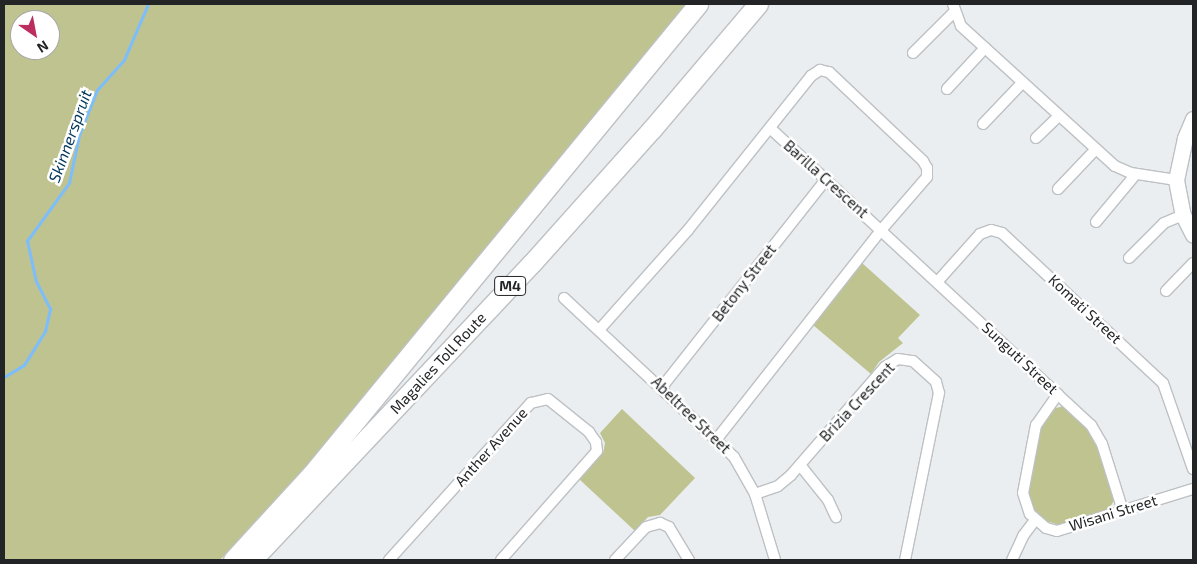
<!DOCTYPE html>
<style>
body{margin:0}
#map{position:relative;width:1197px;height:564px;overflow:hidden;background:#eaeef1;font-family:"Exo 2",sans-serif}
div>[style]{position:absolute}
.green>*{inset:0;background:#bfc390}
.stream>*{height:2.5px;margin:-1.25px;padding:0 1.25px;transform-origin:1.25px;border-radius:1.25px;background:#7cbefb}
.roads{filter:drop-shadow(1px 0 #bdc1c4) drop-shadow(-1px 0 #bdc1c4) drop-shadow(0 1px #bdc1c4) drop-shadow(0 -1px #bdc1c4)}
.street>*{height:10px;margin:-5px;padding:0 5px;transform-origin:5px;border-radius:5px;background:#fff}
.secondary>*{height:15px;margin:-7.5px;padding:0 7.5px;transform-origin:7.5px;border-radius:7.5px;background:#fff}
.highway>*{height:19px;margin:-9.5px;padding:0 9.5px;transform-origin:9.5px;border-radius:9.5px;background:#fff}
span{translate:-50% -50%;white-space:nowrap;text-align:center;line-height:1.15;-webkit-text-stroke:5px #fff;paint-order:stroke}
.shield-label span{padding:1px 4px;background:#fff;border:1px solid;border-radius:4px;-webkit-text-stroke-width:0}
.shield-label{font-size:14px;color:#232426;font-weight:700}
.street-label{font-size:15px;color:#232426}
.water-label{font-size:16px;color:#00355b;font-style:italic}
.frame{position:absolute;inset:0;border:5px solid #232426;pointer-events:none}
.north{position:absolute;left:10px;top:10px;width:50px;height:50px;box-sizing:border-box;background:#fff;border:1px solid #a7a7a8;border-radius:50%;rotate:147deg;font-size:14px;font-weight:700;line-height:20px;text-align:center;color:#232426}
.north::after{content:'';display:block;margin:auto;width:18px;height:22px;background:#bc2e5f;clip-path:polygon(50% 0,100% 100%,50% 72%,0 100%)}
</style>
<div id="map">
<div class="green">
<i style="clip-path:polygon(evenodd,4px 4px,688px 4px,313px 460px,220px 560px,4px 560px,4px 4px,20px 20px,50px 20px,50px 50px,20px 50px,20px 20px)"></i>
<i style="clip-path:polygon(862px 263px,920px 315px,898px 338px,903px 343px,879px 362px,871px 374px,813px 325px)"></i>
<i style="clip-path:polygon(1064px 406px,1095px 437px,1115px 499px,1107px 512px,1059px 525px,1043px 520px,1034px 513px,1028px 504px,1028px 487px,1041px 426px,1052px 409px)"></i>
<i style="clip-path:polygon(622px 409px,695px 478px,660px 515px,648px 517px,635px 531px,579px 479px,603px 453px,605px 443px,600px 433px)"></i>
</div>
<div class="stream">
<i style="left:4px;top:377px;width:23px;rotate:-31deg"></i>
<i style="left:24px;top:365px;width:40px;rotate:-58deg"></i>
<i style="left:45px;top:331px;width:23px;rotate:-77deg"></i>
<i style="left:50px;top:309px;width:30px;rotate:-117deg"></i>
<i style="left:36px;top:282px;width:42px;rotate:-102.4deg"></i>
<i style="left:27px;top:241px;width:72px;rotate:-54.1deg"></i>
<i style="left:69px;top:183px;width:49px;rotate:-78.2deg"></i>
<i style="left:79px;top:135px;width:48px;rotate:-68.2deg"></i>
<i style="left:97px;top:90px;width:40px;rotate:-48deg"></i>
<i style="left:124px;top:60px;width:61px;rotate:-66.8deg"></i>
</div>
<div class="roads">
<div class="street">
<i style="left:953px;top:4px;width:23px;rotate:70deg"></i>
<i style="left:961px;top:26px;width:208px;rotate:42.3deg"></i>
<i style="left:1115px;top:166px;width:17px;rotate:24deg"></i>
<i style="left:1131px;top:173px;width:46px;rotate:8.8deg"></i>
<i style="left:913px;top:53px;width:58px;rotate:-45deg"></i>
<i style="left:947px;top:89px;width:56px;rotate:-47.2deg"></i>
<i style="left:983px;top:124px;width:57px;rotate:-46.4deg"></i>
<i style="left:770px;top:128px;width:437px;rotate:42.8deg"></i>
<i style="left:1091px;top:425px;width:22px;rotate:60deg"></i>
<i style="left:1102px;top:444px;width:70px;rotate:72.6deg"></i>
<i style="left:1036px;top:138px;width:32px;rotate:-44deg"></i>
<i style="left:1058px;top:189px;width:55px;rotate:-46.5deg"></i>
<i style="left:1096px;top:222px;width:62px;rotate:-50.2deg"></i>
<i style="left:1129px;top:258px;width:49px;rotate:-45deg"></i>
<i style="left:1164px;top:223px;width:21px;rotate:-23deg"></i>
<i style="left:938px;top:281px;width:63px;rotate:-48.2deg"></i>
<i style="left:980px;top:234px;width:12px;rotate:-20deg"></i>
<i style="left:991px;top:230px;width:11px;rotate:15deg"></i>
<i style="left:1002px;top:233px;width:220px;rotate:43deg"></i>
<i style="left:1163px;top:383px;width:91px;rotate:70.8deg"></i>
<i style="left:1166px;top:291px;width:39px;rotate:-46deg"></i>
<i style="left:564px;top:298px;width:233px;rotate:43.1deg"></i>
<i style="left:734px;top:457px;width:43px;rotate:60.4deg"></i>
<i style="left:755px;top:494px;width:69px;rotate:73.1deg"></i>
<i style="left:599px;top:330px;width:134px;rotate:-48.3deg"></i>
<i style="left:688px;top:230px;width:197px;rotate:-51.4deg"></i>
<i style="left:811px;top:76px;width:11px;rotate:-34deg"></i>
<i style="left:820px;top:70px;width:9px;rotate:13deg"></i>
<i style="left:829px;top:72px;width:129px;rotate:43.4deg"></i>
<i style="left:923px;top:161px;width:8px;rotate:60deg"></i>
<i style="left:927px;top:168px;width:9px;rotate:90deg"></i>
<i style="left:927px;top:177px;width:69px;rotate:130.9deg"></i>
<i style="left:882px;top:229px;width:267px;rotate:128.2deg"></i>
<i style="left:662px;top:387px;width:265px;rotate:-51.7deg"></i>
<i style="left:1058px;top:394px;width:38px;rotate:125deg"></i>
<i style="left:1036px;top:425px;width:69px;rotate:100.8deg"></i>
<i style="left:1023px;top:493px;width:22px;rotate:72deg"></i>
<i style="left:1030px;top:514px;width:21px;rotate:41deg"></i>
<i style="left:1046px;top:528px;width:11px;rotate:15deg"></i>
<i style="left:1057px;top:531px;width:142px;rotate:-17.2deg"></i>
<i style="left:800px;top:465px;width:45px;rotate:51.3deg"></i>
<i style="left:828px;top:500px;width:19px;rotate:65deg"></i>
<i style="left:755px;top:494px;width:24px;rotate:-19deg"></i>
<i style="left:778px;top:486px;width:17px;rotate:-40deg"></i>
<i style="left:791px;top:475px;width:143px;rotate:-49deg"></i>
<i style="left:885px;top:367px;width:15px;rotate:-32deg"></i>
<i style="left:898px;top:359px;width:15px;rotate:8deg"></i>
<i style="left:913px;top:361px;width:31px;rotate:42deg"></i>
<i style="left:936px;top:382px;width:11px;rotate:75deg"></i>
<i style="left:939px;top:393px;width:170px;rotate:101.5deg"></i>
<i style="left:389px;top:560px;width:212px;rotate:-47.9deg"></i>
<i style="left:531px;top:403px;width:17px;rotate:-13deg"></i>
<i style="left:548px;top:399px;width:53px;rotate:38.8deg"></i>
<i style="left:589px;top:432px;width:12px;rotate:55deg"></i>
<i style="left:596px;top:442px;width:9px;rotate:84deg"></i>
<i style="left:597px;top:451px;width:145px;rotate:131.4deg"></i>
<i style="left:615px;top:560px;width:45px;rotate:-46.8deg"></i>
<i style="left:646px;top:527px;width:15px;rotate:-16deg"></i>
<i style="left:660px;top:523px;width:10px;rotate:24deg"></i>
<i style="left:669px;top:527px;width:39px;rotate:59deg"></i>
<i style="left:1012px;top:560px;width:26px;rotate:-65deg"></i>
<i style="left:1023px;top:536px;width:20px;rotate:-53deg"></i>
</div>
<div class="secondary">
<i style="left:1193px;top:119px;width:21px;rotate:113deg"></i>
<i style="left:1185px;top:138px;width:43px;rotate:102.1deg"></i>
<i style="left:1176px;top:180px;width:36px;rotate:79deg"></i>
<i style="left:1183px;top:215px;width:22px;rotate:63deg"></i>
</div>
<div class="highway">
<i style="left:233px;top:560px;width:115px;rotate:-47.5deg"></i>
<i style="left:311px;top:475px;width:610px;rotate:-50.59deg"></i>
<i style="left:252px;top:560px;width:408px;rotate:-46.7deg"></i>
<i style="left:532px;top:263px;width:180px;rotate:-48.2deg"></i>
<i style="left:652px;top:129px;width:164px;rotate:-49.7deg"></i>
</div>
</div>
<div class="shield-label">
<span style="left:510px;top:286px">M4</span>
</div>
<div class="street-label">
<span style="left:826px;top:179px;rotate:42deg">Barilla Crescent</span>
<span style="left:744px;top:283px;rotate:-52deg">Betony Street</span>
<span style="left:1085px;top:309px;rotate:43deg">Komati Street</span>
<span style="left:1020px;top:358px;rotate:43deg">Sunguti Street</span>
<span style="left:438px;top:363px;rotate:-47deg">Magalies Toll Route</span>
<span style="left:857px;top:402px;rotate:-47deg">Brizia Crescent</span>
<span style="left:691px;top:415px;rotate:44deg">Abeltree Street</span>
<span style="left:491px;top:447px;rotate:-48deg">Anther Avenue</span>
<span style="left:1113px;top:513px;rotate:-17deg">Wisani Street</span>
</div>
<div class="water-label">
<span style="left:70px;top:136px;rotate:-70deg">Skinnerspruit</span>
</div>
<div class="frame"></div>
<div class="north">N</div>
</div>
